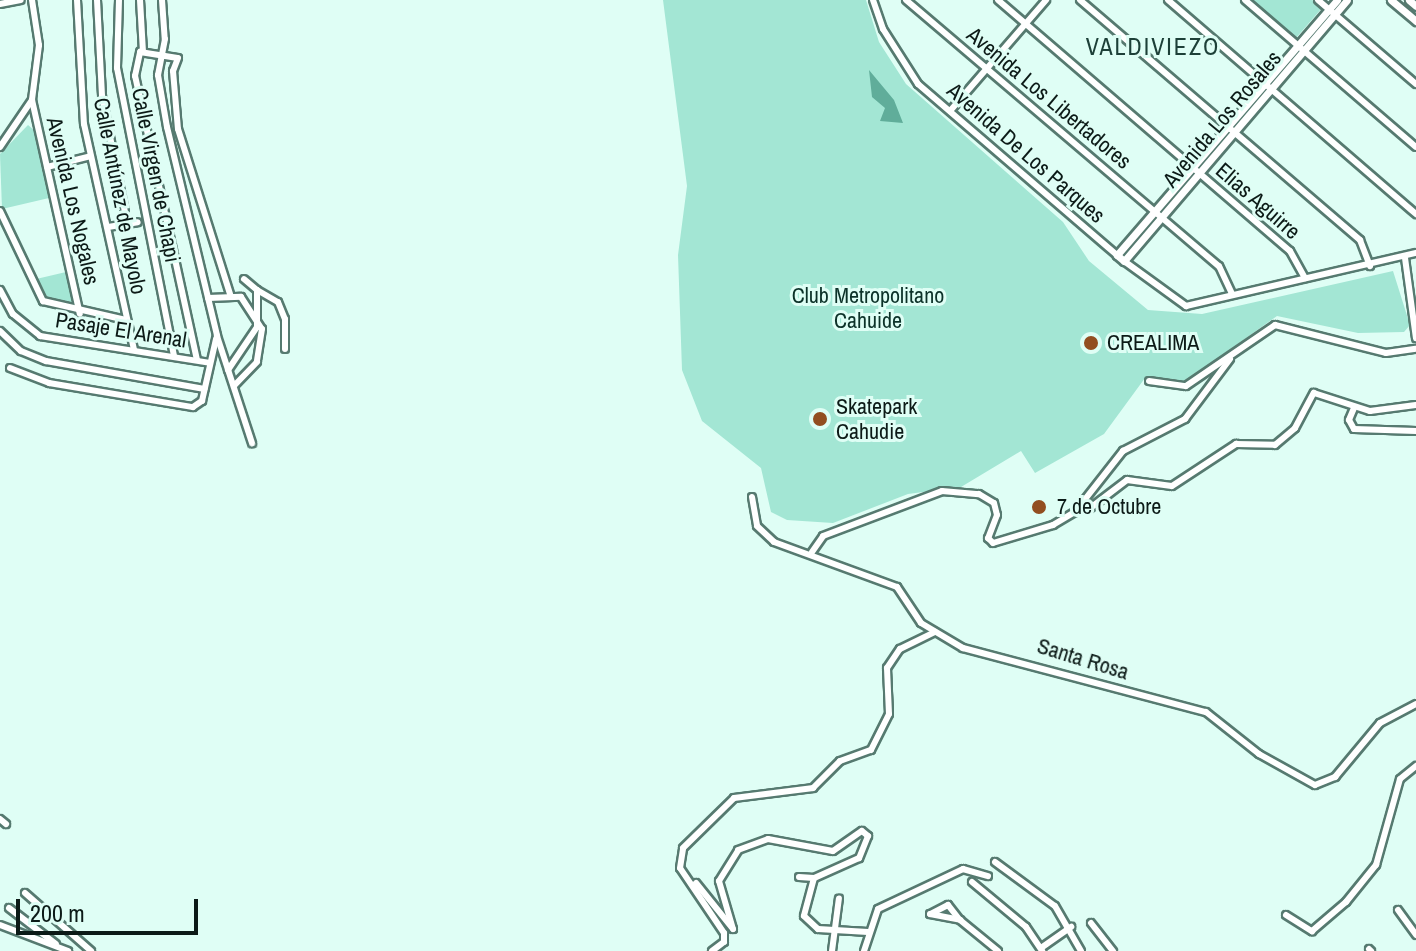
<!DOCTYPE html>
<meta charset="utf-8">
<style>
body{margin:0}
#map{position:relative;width:1416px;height:951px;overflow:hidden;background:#dffef5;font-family:"Archivo Narrow",sans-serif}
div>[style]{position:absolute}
.green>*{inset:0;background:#a3e6d4}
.water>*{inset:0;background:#60ad9a}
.roads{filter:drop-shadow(2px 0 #567a70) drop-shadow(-2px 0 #567a70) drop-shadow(0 2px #567a70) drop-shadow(0 -2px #567a70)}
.minor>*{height:6px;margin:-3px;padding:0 3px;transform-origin:3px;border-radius:3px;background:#fff}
.tertiary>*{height:7px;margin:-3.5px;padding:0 3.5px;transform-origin:3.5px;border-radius:3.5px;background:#fff}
.dots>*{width:22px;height:22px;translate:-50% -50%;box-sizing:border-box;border:4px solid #dffef5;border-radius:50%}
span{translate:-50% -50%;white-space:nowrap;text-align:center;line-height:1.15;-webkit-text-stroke:6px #dffef5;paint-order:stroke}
.street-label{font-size:22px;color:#0c1a17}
.park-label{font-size:22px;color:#0c3229}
.poi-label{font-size:22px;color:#0c1a17}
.left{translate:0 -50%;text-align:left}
.neighbourhood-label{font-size:24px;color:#1d4038;letter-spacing:2px}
.scale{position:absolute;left:16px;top:899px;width:182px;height:36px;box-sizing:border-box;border:4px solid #0c1a17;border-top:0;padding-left:10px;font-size:24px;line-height:28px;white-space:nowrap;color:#0c1a17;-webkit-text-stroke:6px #dffef5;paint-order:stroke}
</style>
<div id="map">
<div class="green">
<i style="clip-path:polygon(663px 0,866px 0,879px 42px,906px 84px,1063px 222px,1089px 261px,1148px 310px,1202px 314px,1393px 271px,1410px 325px,1404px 332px,1358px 333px,1277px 316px,1183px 383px,1145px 378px,1104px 434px,1035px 473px,1021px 451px,961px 487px,908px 494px,833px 523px,787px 520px,771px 512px,761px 468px,702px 421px,682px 370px,678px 255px,687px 186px)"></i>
<i style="clip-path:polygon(1251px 0,1312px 0,1322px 8px,1296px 38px)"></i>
<i style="clip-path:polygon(28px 125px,35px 131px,49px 198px,2px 209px,0 154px)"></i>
<i style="clip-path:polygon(66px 272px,74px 308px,46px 299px,32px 280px)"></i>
</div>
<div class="water">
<i style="clip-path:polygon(869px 70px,894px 100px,903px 123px,880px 121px,885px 108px,872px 97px)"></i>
</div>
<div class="roads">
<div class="minor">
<i style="left:32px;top:0;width:46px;rotate:81.2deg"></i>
<i style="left:39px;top:45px;width:55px;rotate:97.3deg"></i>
<i style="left:32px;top:100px;width:219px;rotate:77.4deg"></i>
<i style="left:77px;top:0;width:124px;rotate:86.8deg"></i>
<i style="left:84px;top:124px;width:231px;rotate:77.5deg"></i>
<i style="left:97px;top:0;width:96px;rotate:87deg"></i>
<i style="left:102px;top:96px;width:118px;rotate:78.8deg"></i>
<i style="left:119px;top:0;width:68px;rotate:91.7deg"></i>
<i style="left:117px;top:68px;width:294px;rotate:78.8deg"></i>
<i style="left:140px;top:0;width:52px;rotate:86.7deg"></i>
<i style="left:162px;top:0;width:39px;rotate:86deg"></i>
<i style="left:165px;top:39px;width:37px;rotate:101deg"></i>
<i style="left:158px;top:75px;width:53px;rotate:80.2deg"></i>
<i style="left:167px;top:127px;width:215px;rotate:76.5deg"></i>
<i style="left:217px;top:336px;width:113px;rotate:71.9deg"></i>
<i style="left:873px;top:0;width:31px;rotate:71deg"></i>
<i style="left:883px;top:29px;width:65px;rotate:57.5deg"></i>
<i style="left:918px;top:84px;width:262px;rotate:40.7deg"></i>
<i style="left:906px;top:0;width:411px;rotate:40.4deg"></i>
<i style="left:1219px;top:266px;width:31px;rotate:65deg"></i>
<i style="left:998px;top:0;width:385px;rotate:40.7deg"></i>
<i style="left:1290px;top:251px;width:31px;rotate:61deg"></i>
<i style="left:1080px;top:0;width:369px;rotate:40.6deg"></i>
<i style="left:1360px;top:240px;width:28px;rotate:69deg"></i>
<i style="left:1168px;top:0;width:328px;rotate:40.8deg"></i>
<i style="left:1245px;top:0;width:225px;rotate:40.7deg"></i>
<i style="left:1318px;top:0;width:129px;rotate:40.6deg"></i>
<i style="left:0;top:4px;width:21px;rotate:-11deg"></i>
<i style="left:950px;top:111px;width:147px;rotate:-49.1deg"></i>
<i style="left:0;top:147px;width:57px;rotate:-55.8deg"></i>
<i style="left:47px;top:167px;width:45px;rotate:-14deg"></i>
<i style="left:0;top:211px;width:100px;rotate:64.5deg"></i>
<i style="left:43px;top:301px;width:85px;rotate:12.9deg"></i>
<i style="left:108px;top:227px;width:30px;rotate:-9deg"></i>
<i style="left:1405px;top:258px;width:81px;rotate:82.2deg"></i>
<i style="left:1124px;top:261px;width:77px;rotate:36deg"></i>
<i style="left:1186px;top:306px;width:236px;rotate:-13deg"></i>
<i style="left:0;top:290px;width:27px;rotate:62deg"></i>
<i style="left:13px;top:314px;width:35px;rotate:39deg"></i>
<i style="left:40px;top:336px;width:172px;rotate:9deg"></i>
<i style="left:257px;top:290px;width:24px;rotate:30deg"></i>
<i style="left:278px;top:302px;width:18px;rotate:68deg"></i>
<i style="left:285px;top:319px;width:30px;rotate:90deg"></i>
<i style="left:208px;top:298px;width:33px;rotate:-2deg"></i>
<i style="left:241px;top:297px;width:38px;rotate:57deg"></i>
<i style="left:262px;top:329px;width:33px;rotate:99deg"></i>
<i style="left:257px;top:362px;width:33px;rotate:134deg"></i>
<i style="left:0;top:331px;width:29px;rotate:44deg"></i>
<i style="left:21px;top:351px;width:27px;rotate:22deg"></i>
<i style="left:46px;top:361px;width:161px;rotate:10deg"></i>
<i style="left:197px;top:360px;width:291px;rotate:-102.3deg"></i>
<i style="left:135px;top:76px;width:25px;rotate:-78deg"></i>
<i style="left:140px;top:52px;width:38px;rotate:9deg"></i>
<i style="left:178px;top:58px;width:14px;rotate:111deg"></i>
<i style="left:173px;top:71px;width:58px;rotate:85.1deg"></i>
<i style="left:178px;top:129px;width:173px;rotate:72.5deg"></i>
<i style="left:10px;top:368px;width:42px;rotate:21deg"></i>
<i style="left:49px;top:383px;width:146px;rotate:9.5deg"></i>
<i style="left:193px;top:407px;width:11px;rotate:-34deg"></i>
<i style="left:202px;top:401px;width:64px;rotate:-77.3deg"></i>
<i style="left:228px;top:370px;width:52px;rotate:-56deg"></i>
<i style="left:257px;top:327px;width:37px;rotate:-90deg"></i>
<i style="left:257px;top:290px;width:17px;rotate:-140deg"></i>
<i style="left:1149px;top:381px;width:37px;rotate:8deg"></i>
<i style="left:1186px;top:386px;width:108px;rotate:-34.4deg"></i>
<i style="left:1275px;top:325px;width:114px;rotate:14.2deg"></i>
<i style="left:1386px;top:353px;width:30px;rotate:-8deg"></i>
<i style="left:1354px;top:408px;width:13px;rotate:113deg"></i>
<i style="left:1349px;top:420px;width:10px;rotate:61deg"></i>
<i style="left:1354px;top:429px;width:62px;rotate:1.8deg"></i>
<i style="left:752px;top:497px;width:29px;rotate:80deg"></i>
<i style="left:757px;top:526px;width:23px;rotate:43deg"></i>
<i style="left:774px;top:542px;width:131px;rotate:20.1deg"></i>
<i style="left:897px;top:587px;width:43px;rotate:56.3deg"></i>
<i style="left:921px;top:623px;width:49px;rotate:30.8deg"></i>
<i style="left:963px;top:648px;width:251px;rotate:14.8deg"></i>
<i style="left:1206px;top:712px;width:68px;rotate:38.4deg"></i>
<i style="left:1259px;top:754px;width:64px;rotate:29deg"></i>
<i style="left:1315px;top:785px;width:22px;rotate:-22deg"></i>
<i style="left:1335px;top:777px;width:70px;rotate:-50.2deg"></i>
<i style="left:1380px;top:723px;width:41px;rotate:-27.8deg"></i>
<i style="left:1075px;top:512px;width:14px;rotate:-12deg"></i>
<i style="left:1089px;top:509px;width:48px;rotate:-37.3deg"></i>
<i style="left:1127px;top:480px;width:45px;rotate:7.6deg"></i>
<i style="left:1172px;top:486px;width:77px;rotate:-33.3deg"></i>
<i style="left:1236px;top:444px;width:39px;rotate:1deg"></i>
<i style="left:1275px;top:445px;width:26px;rotate:-40deg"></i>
<i style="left:1295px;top:428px;width:40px;rotate:-62deg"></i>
<i style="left:1314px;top:393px;width:59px;rotate:17.8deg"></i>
<i style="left:1370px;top:411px;width:46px;rotate:-7.4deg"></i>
<i style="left:812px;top:552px;width:19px;rotate:-55deg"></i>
<i style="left:823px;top:536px;width:127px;rotate:-20.7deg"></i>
<i style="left:942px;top:491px;width:37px;rotate:5deg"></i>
<i style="left:979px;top:494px;width:17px;rotate:31deg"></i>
<i style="left:994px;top:503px;width:12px;rotate:76deg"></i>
<i style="left:997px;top:515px;width:25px;rotate:111deg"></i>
<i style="left:988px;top:538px;width:7px;rotate:45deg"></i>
<i style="left:993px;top:543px;width:63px;rotate:-16.7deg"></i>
<i style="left:1053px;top:525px;width:26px;rotate:-31deg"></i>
<i style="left:1075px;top:512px;width:78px;rotate:-51.8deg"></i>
<i style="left:1123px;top:451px;width:70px;rotate:-27.3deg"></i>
<i style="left:1185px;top:419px;width:75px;rotate:-53.1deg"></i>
<i style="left:0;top:819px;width:8px;rotate:40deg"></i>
<i style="left:995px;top:862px;width:74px;rotate:36.3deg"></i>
<i style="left:1055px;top:906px;width:52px;rotate:60deg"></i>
<i style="left:799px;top:877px;width:15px;rotate:4deg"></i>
<i style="left:972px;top:882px;width:70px;rotate:39.8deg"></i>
<i style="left:1026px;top:927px;width:29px;rotate:56deg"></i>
<i style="left:696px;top:883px;width:59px;rotate:51.2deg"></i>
<i style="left:25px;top:893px;width:88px;rotate:41.3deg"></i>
<i style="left:9px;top:908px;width:59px;rotate:37.5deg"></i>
<i style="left:1398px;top:910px;width:31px;rotate:54deg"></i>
<i style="left:1286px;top:915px;width:31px;rotate:32deg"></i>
<i style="left:1312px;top:931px;width:45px;rotate:-40.5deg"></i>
<i style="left:1346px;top:902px;width:48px;rotate:-51deg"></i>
<i style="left:1376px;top:865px;width:89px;rotate:-74.4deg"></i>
<i style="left:1400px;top:779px;width:21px;rotate:-39deg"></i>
<i style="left:959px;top:919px;width:18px;rotate:-128deg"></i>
<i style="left:948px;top:905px;width:20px;rotate:153deg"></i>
<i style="left:930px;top:914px;width:31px;rotate:11deg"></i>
<i style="left:960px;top:920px;width:49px;rotate:39.2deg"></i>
<i style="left:1091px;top:923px;width:36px;rotate:52deg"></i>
<i style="left:0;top:925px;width:73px;rotate:20.9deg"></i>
<i style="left:733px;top:929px;width:50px;rotate:-106.3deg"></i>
<i style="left:719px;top:881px;width:36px;rotate:-58deg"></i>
<i style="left:738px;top:850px;width:32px;rotate:-20deg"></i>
<i style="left:768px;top:839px;width:66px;rotate:10.5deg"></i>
<i style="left:833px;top:851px;width:35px;rotate:-35deg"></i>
<i style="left:862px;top:831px;width:8px;rotate:40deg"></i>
<i style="left:868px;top:836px;width:24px;rotate:112deg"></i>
<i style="left:859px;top:858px;width:49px;rotate:156deg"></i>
<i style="left:814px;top:878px;width:39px;rotate:105deg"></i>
<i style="left:804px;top:916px;width:19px;rotate:43deg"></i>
<i style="left:818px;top:929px;width:50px;rotate:3.4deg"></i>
<i style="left:1041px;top:948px;width:37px;rotate:-35deg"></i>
<i style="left:1369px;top:949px;width:3px;rotate:45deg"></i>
<i style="left:712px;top:951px;width:15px;rotate:-37deg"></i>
<i style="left:724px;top:942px;width:9px;rotate:-90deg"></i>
<i style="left:724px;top:933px;width:78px;rotate:-124.1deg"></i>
<i style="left:680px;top:868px;width:20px;rotate:-81deg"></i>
<i style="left:683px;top:848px;width:71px;rotate:-44.4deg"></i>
<i style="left:734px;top:798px;width:80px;rotate:-7.2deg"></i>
<i style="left:813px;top:788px;width:38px;rotate:-45deg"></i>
<i style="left:840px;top:761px;width:33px;rotate:-20deg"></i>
<i style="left:871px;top:750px;width:40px;rotate:-63.4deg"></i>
<i style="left:889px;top:714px;width:46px;rotate:-92.5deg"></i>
<i style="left:887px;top:668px;width:23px;rotate:-56deg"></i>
<i style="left:900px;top:649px;width:39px;rotate:-26deg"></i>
<i style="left:832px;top:951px;width:53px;rotate:-82.5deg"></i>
<i style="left:864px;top:951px;width:44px;rotate:-71.6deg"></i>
<i style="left:878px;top:909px;width:94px;rotate:-25.2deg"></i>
<i style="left:963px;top:869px;width:26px;rotate:16deg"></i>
</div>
<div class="tertiary">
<i style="left:1337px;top:0;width:337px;rotate:130.8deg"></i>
<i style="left:1117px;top:255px;width:9px;rotate:41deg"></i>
<i style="left:1124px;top:261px;width:343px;rotate:-49.5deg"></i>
<i style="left:1391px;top:0;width:33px;rotate:40deg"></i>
<i style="left:1409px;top:0;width:9px;rotate:41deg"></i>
</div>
</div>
<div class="dots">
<i style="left:1091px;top:343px;background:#924e20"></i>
<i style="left:820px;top:419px;background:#924e20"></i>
<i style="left:1039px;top:507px;background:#924e20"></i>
</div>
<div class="street-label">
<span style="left:1049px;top:98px;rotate:40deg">Avenida Los Libertadores</span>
<span style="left:1222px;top:119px;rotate:-50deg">Avenida Los Rosales</span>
<span style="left:1026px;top:153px;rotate:41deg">Avenida De Los Parques</span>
<span style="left:156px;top:175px;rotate:79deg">Calle Virgen de Chapi</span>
<span style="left:120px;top:196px;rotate:79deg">Calle Antúnez de Mayolo</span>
<span style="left:73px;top:201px;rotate:77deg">Avenida Los Nogales</span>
<span style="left:1258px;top:201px;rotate:41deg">Elias Aguirre</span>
<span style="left:121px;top:330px;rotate:9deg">Pasaje El Arenal</span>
<span style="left:1083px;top:659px;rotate:17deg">Santa Rosa</span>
</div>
<div class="park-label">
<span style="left:868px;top:308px">Club Metropolitano<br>Cahuide</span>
</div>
<div class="poi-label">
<span class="left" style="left:1107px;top:343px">CREALIMA</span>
<span class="left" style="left:836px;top:419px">Skatepark<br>Cahudie</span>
<span class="left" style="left:1057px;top:507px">7 de Octubre</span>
</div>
<div class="neighbourhood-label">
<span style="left:1153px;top:47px">VALDIVIEZO</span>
</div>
<div class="scale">200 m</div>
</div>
